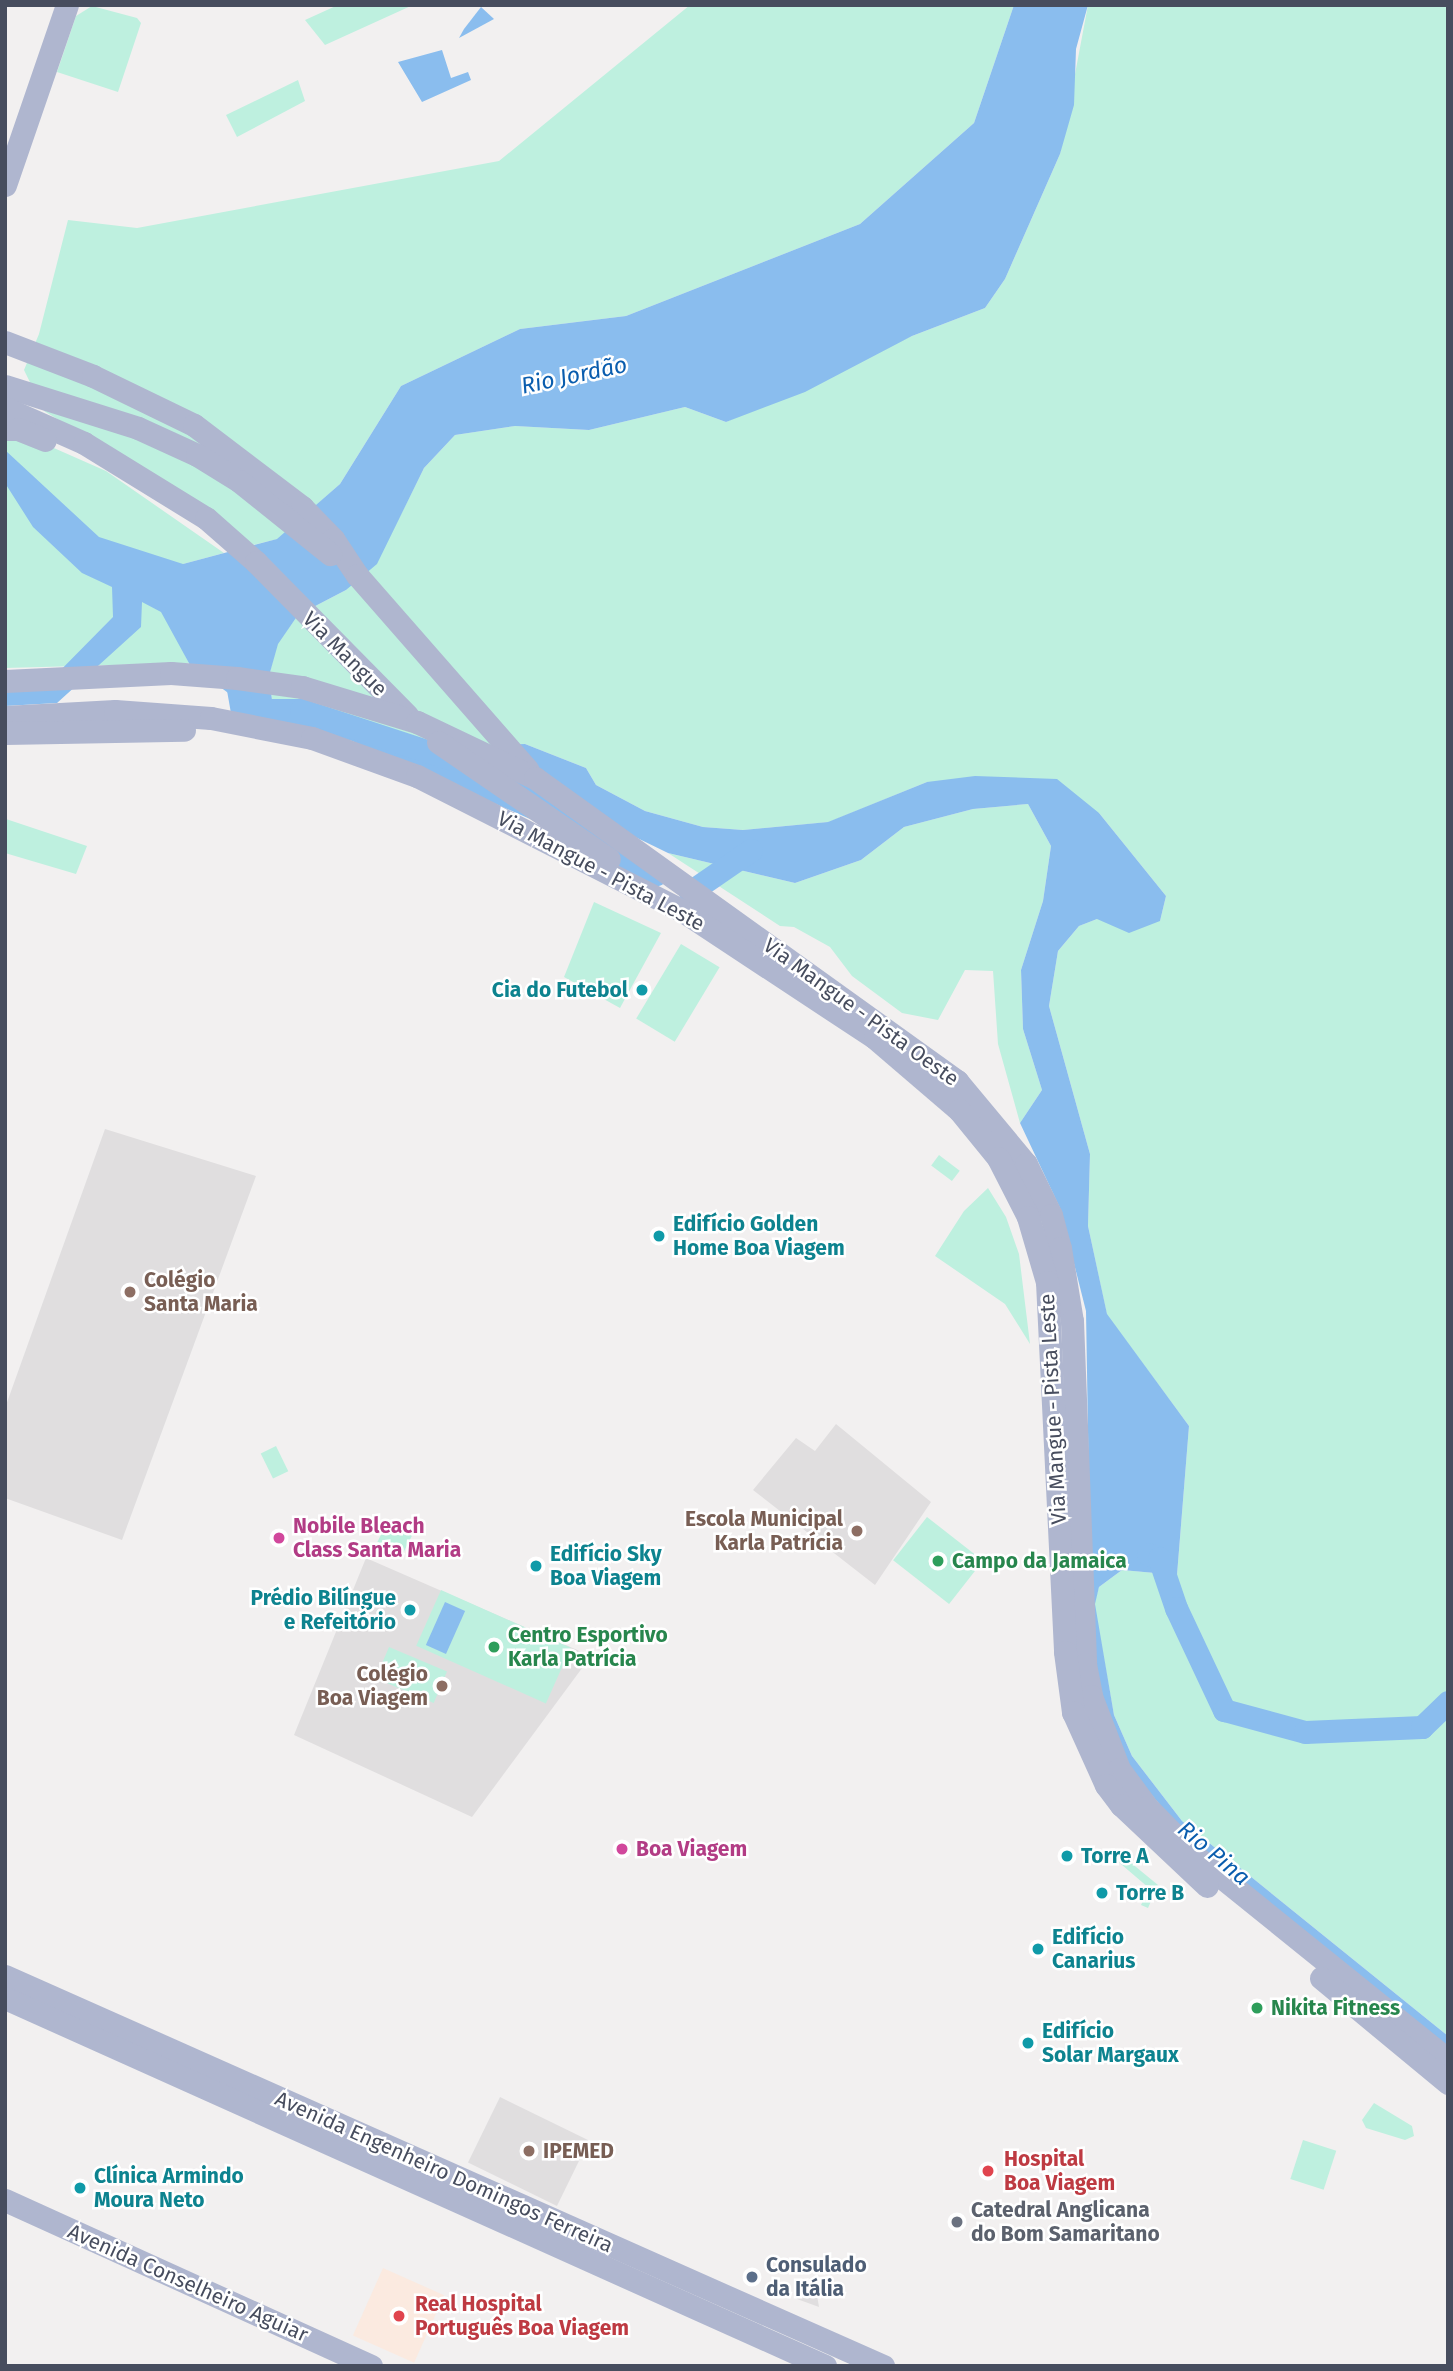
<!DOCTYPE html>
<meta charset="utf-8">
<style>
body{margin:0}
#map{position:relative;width:1453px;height:2371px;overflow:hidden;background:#f2f0f0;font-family:"Fira Sans",sans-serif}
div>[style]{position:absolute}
.education>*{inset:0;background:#e0dedf;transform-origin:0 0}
.medical>*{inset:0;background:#fbeae0;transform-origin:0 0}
.green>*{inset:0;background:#bef0df;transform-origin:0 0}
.water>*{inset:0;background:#8abdee;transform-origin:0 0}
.river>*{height:23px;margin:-11.5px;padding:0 11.5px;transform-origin:11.5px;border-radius:11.5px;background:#8abdee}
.major>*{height:23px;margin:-11.5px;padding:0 11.5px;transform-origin:11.5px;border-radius:11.5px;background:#afb6cf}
.dots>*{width:19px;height:19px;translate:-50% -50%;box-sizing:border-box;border:4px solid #fff;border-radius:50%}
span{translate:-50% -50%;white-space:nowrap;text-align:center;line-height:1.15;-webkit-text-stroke:5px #fff;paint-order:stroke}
.street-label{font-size:21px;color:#474d5e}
.culture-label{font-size:21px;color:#0d838f;font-weight:700}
.right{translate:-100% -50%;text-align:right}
.left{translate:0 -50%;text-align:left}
.education-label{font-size:21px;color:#785e54;font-weight:700}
.hotel-label{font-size:21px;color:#b23c85;font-weight:700}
.leisure-label{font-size:21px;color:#27864d;font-weight:700}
.health-label{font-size:21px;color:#be3a42;font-weight:700}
.worship-label{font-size:21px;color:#5b616d;font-weight:700}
.service-label{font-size:21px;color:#4e5e75;font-weight:700}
.water-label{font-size:23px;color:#0a5dae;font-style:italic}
.frame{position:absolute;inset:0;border:7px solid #474d5e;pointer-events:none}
</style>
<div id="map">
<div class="education">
<i style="clip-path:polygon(105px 1129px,256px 1176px,122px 1540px,5px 1498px,5px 1408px)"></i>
<i style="clip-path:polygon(836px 1424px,931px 1502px,875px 1585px,753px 1490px,796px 1438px,815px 1451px)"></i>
<i style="clip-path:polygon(366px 1558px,591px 1656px,472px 1817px,294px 1735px)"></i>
<i style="left:500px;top:2097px;width:99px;height:73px;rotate:26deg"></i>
<i style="clip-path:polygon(801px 2284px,816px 2289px,819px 2307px,797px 2299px)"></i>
</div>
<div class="medical">
<i style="left:383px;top:2268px;width:67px;height:74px;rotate:24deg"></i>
</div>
<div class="green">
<i style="clip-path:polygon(338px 5px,413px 5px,325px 45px,305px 20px)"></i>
<i style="clip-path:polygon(690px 5px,1014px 5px,974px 123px,860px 224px,626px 316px,520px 329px,401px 386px,340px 484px,278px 539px,253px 545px,221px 519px,44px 411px,24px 370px,39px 334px,68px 220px,137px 228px,499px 161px)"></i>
<i style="clip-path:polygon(1088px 5px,1448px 5px,1448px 2036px,1182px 1821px,1132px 1756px,1114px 1715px,1094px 1604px,1099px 1587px,1122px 1570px,1177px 1575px,1189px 1426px,1107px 1315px,1088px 1226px,1090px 1154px,1049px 1006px,1058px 951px,1079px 926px,1097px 919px,1160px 921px,1166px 896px,1099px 813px,927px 782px,829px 822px,743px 830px,703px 827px,645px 811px,596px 785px,586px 768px,525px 744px,406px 747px,365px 740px,288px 715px,272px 700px,269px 676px,277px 644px,298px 615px,346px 590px,386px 544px,424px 468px,455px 435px,515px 426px,589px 430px,685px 407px,726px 422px,912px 336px,985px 308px,1005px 279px,1060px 154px)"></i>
<i style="clip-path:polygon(92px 6px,137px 18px,141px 23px,118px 92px,57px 72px,76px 16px)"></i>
<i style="clip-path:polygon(298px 80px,305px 101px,237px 137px,226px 115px)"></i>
<i style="clip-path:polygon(5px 435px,38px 441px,106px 471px,224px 553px,146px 574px,189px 663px,5px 668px)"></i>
<i style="clip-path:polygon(1028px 804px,1051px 846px,1043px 901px,1021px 970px,1023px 1029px,1042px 1090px,1020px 1123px,998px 1044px,993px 971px,965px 970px,938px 1020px,902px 1013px,852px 976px,830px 947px,794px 927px,780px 926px,668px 853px,795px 883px,861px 860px,904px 827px,973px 809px)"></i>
<i style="clip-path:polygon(6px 819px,87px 846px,76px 874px,5px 853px)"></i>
<i style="clip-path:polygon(594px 902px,661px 933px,620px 1008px,564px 977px)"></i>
<i style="left:681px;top:944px;width:45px;height:87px;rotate:31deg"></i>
<i style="left:939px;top:1155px;width:26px;height:13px;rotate:37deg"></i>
<i style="clip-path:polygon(988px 1188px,1006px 1217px,1019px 1254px,1030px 1344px,1005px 1304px,935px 1256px,964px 1211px)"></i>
<i style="left:276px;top:1446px;width:28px;height:17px;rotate:64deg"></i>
<i style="left:927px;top:1517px;width:71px;height:55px;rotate:38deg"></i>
<i style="left:387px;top:1523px;width:28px;height:21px;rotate:27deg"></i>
<i style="left:441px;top:1590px;width:142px;height:61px;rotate:24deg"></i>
<i style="left:389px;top:1647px;width:63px;height:34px;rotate:23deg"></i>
<i style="clip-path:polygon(1119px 1853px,1158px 1885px,1148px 1908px,1141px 1905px,1149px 1888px,1115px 1859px)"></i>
<i style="clip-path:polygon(1374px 2103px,1412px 2126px,1414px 2136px,1405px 2140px,1366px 2128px,1362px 2120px)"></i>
<i style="left:1303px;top:2140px;width:35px;height:41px;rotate:18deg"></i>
</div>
<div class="water">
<i style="clip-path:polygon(1014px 5px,1088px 5px,1076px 49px,1074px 105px,1060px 154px,1005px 279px,985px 308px,912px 336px,805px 392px,726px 422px,685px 407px,589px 430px,515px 426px,455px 435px,424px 468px,377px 564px,346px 590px,298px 615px,278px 644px,269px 676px,272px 700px,288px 715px,365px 740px,406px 747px,525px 744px,586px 768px,596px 785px,645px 811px,703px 827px,743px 830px,828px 822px,927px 782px,975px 776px,1057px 779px,1099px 813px,1166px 896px,1160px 921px,1129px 933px,1097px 919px,1079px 926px,1058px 951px,1049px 1006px,1090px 1154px,1088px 1226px,1107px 1314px,1189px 1426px,1177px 1575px,1122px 1570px,1099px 1587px,1095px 1604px,1114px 1715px,1132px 1756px,1182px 1821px,1448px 2036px,1448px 2050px,1201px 1854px,1121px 1758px,1092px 1673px,1086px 1311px,1060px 1208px,1020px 1123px,1042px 1090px,1023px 1029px,1021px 970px,1043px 901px,1051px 846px,1028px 804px,973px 809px,904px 827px,861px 860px,795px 883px,668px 853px,588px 814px,611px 834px,546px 826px,352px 741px,257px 714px,190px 665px,161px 612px,142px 602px,141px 627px,57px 703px,5px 706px,5px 691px,42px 689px,113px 617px,112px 587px,82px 573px,33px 527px,5px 483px,5px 450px,99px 537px,183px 564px,277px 539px,340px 484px,401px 386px,520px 329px,626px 316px,860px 224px,974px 123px)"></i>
<i style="clip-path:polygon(481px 7px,494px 19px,459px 38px,464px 29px)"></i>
<i style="clip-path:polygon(442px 50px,451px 78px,468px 72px,471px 80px,422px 102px,398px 62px)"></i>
<i style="left:445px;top:1602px;width:22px;height:47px;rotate:24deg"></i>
</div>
<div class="river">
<i style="left:235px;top:672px;width:39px;rotate:80deg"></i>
<i style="left:242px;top:710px;width:59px"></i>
<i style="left:301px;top:710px;width:155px;rotate:18.1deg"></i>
<i style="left:594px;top:840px;width:71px;rotate:28.7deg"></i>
<i style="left:690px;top:892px;width:74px;rotate:-34.5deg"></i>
<i style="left:1148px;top:1554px;width:12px;rotate:20deg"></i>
<i style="left:1159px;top:1558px;width:53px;rotate:71.2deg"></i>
<i style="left:1176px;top:1608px;width:113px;rotate:64.8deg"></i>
<i style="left:1224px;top:1710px;width:84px;rotate:15.2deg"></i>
<i style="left:1305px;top:1732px;width:117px;rotate:-2.4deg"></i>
<i style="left:1422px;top:1727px;width:36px;rotate:-44deg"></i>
</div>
<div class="major">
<i style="left:5px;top:185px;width:190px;rotate:-71deg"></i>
<i style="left:5px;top:342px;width:94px;rotate:21.1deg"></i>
<i style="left:93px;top:376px;width:112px;rotate:25.9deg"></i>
<i style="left:194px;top:425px;width:136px;rotate:37.2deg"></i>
<i style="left:302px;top:507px;width:45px;rotate:45.9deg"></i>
<i style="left:333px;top:539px;width:43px;rotate:56.3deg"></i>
<i style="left:357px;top:575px;width:259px;rotate:48.8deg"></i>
<i style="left:5px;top:386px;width:139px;rotate:17.5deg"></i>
<i style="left:138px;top:428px;width:65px;rotate:24.6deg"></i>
<i style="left:197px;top:455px;width:49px;rotate:31.8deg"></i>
<i style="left:239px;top:481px;width:117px;rotate:38.7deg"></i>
<i style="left:5px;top:408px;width:86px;rotate:23.9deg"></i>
<i style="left:84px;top:443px;width:143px;rotate:31.6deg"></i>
<i style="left:206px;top:518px;width:67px;rotate:41.3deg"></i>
<i style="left:256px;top:562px;width:215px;rotate:45.4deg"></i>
<i style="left:5px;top:429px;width:13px"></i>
<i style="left:18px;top:429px;width:29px;rotate:22deg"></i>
<i style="left:5px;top:681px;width:166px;rotate:-2.8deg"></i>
<i style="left:171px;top:673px;width:66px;rotate:4.3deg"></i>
<i style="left:237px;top:678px;width:66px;rotate:7.9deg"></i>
<i style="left:302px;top:687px;width:120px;rotate:16.9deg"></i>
<i style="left:417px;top:722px;width:131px;rotate:25.4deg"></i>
<i style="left:535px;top:778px;width:520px;rotate:35.68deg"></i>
<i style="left:957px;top:1081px;width:108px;rotate:50.3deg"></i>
<i style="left:1026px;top:1164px;width:57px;rotate:63.9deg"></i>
<i style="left:1051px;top:1215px;width:34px;rotate:75deg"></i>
<i style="left:1060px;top:1248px;width:74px;rotate:80.7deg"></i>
<i style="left:1072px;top:1321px;width:343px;rotate:87.8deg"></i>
<i style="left:1085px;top:1664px;width:33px;rotate:79deg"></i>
<i style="left:1091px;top:1696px;width:78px;rotate:69deg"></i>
<i style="left:1119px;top:1769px;width:47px;rotate:53.6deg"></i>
<i style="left:1147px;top:1807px;width:67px;rotate:45.6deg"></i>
<i style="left:1194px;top:1855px;width:326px;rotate:38.9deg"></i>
<i style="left:5px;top:717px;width:110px;rotate:-3.1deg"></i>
<i style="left:115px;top:711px;width:96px;rotate:4.2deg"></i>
<i style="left:211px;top:718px;width:103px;rotate:11.2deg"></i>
<i style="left:312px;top:738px;width:112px;rotate:19.9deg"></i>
<i style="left:417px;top:776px;width:296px;rotate:26.9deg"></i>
<i style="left:681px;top:910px;width:232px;rotate:33.4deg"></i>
<i style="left:875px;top:1038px;width:111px;rotate:40.6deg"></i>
<i style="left:959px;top:1110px;width:62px;rotate:50.9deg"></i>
<i style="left:998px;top:1158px;width:66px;rotate:63deg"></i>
<i style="left:1028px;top:1217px;width:68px;rotate:73.7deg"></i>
<i style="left:1047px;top:1282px;width:370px;rotate:87.2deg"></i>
<i style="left:1065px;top:1652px;width:61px;rotate:82.4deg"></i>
<i style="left:1073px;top:1712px;width:80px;rotate:65.7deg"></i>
<i style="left:1106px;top:1785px;width:25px;rotate:53deg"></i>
<i style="left:1121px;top:1805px;width:118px;rotate:43.3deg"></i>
<i style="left:5px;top:733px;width:179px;rotate:-1deg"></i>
<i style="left:438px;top:742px;width:207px;rotate:34.4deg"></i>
<i style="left:5px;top:1976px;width:961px;rotate:23.95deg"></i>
<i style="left:1321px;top:1978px;width:165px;rotate:39.6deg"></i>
<i style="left:5px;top:1998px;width:899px;rotate:24.17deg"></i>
<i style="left:5px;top:2200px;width:402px;rotate:24.4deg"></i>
</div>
<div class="dots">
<i style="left:642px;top:990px;background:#0f9aa8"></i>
<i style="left:659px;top:1236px;background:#0f9aa8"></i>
<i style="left:130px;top:1292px;background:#8d6e63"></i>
<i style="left:857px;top:1531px;background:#8d6e63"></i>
<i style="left:279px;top:1538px;background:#d1479c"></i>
<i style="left:938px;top:1561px;background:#2e9e5b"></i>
<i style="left:536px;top:1566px;background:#0f9aa8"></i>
<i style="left:410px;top:1610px;background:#0f9aa8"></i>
<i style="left:494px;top:1647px;background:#2e9e5b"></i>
<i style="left:442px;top:1686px;background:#8d6e63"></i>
<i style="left:622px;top:1849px;background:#d1479c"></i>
<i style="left:1067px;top:1856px;background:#0f9aa8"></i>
<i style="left:1102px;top:1893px;background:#0f9aa8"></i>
<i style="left:1038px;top:1949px;background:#0f9aa8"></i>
<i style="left:1257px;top:2008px;background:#2e9e5b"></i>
<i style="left:1028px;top:2043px;background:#0f9aa8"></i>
<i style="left:529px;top:2151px;background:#8d6e63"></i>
<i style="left:988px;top:2171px;background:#e0444e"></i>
<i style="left:80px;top:2188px;background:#0f9aa8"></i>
<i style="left:957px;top:2222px;background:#6b7280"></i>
<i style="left:752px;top:2277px;background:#5c6f8a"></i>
<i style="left:399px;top:2316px;background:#e0444e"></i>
</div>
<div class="street-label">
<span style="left:345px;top:654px;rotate:45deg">Via Mangue</span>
<span style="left:601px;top:871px;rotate:28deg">Via Mangue - Pista Leste</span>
<span style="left:861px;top:1012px;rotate:36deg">Via Mangue - Pista Oeste</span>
<span style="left:1053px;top:1409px;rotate:-93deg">Via Mangue - Pista Leste</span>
<span style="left:444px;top:2172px;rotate:24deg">Avenida Engenheiro Domingos Ferreira</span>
<span style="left:188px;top:2283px;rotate:24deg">Avenida Conselheiro Aguiar</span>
</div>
<div class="culture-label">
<span class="right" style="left:628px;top:990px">Cia do Futebol</span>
<span class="left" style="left:673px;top:1236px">Edifício Golden<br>Home Boa Viagem</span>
<span class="left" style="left:550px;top:1566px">Edifício Sky<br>Boa Viagem</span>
<span class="right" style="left:396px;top:1610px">Prédio Bilíngue<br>e Refeitório</span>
<span class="left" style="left:1081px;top:1856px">Torre A</span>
<span class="left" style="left:1116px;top:1893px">Torre B</span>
<span class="left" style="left:1052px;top:1949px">Edifício<br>Canarius</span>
<span class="left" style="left:1042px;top:2043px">Edifício<br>Solar Margaux</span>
<span class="left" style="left:94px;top:2188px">Clínica Armindo<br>Moura Neto</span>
</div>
<div class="education-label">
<span class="left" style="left:144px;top:1292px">Colégio<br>Santa Maria</span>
<span class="right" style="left:843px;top:1531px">Escola Municipal<br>Karla Patrícia</span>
<span class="right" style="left:428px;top:1686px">Colégio<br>Boa Viagem</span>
<span class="left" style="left:543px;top:2151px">IPEMED</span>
</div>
<div class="hotel-label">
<span class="left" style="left:293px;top:1538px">Nobile Bleach<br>Class Santa Maria</span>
<span class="left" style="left:636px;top:1849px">Boa Viagem</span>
</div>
<div class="leisure-label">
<span class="left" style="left:952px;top:1561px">Campo da Jamaica</span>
<span class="left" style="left:508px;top:1647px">Centro Esportivo<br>Karla Patrícia</span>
<span class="left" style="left:1271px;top:2008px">Nikita Fitness</span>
</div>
<div class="health-label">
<span class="left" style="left:1004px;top:2171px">Hospital<br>Boa Viagem</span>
<span class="left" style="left:415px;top:2316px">Real Hospital<br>Português Boa Viagem</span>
</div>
<div class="worship-label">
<span class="left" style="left:971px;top:2222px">Catedral Anglicana<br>do Bom Samaritano</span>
</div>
<div class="service-label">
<span class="left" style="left:766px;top:2277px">Consulado<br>da Itália</span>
</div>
<div class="water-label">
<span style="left:574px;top:375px;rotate:-12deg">Rio Jordão</span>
<span style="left:1214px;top:1853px;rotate:40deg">Rio Pina</span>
</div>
<div class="frame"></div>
</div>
